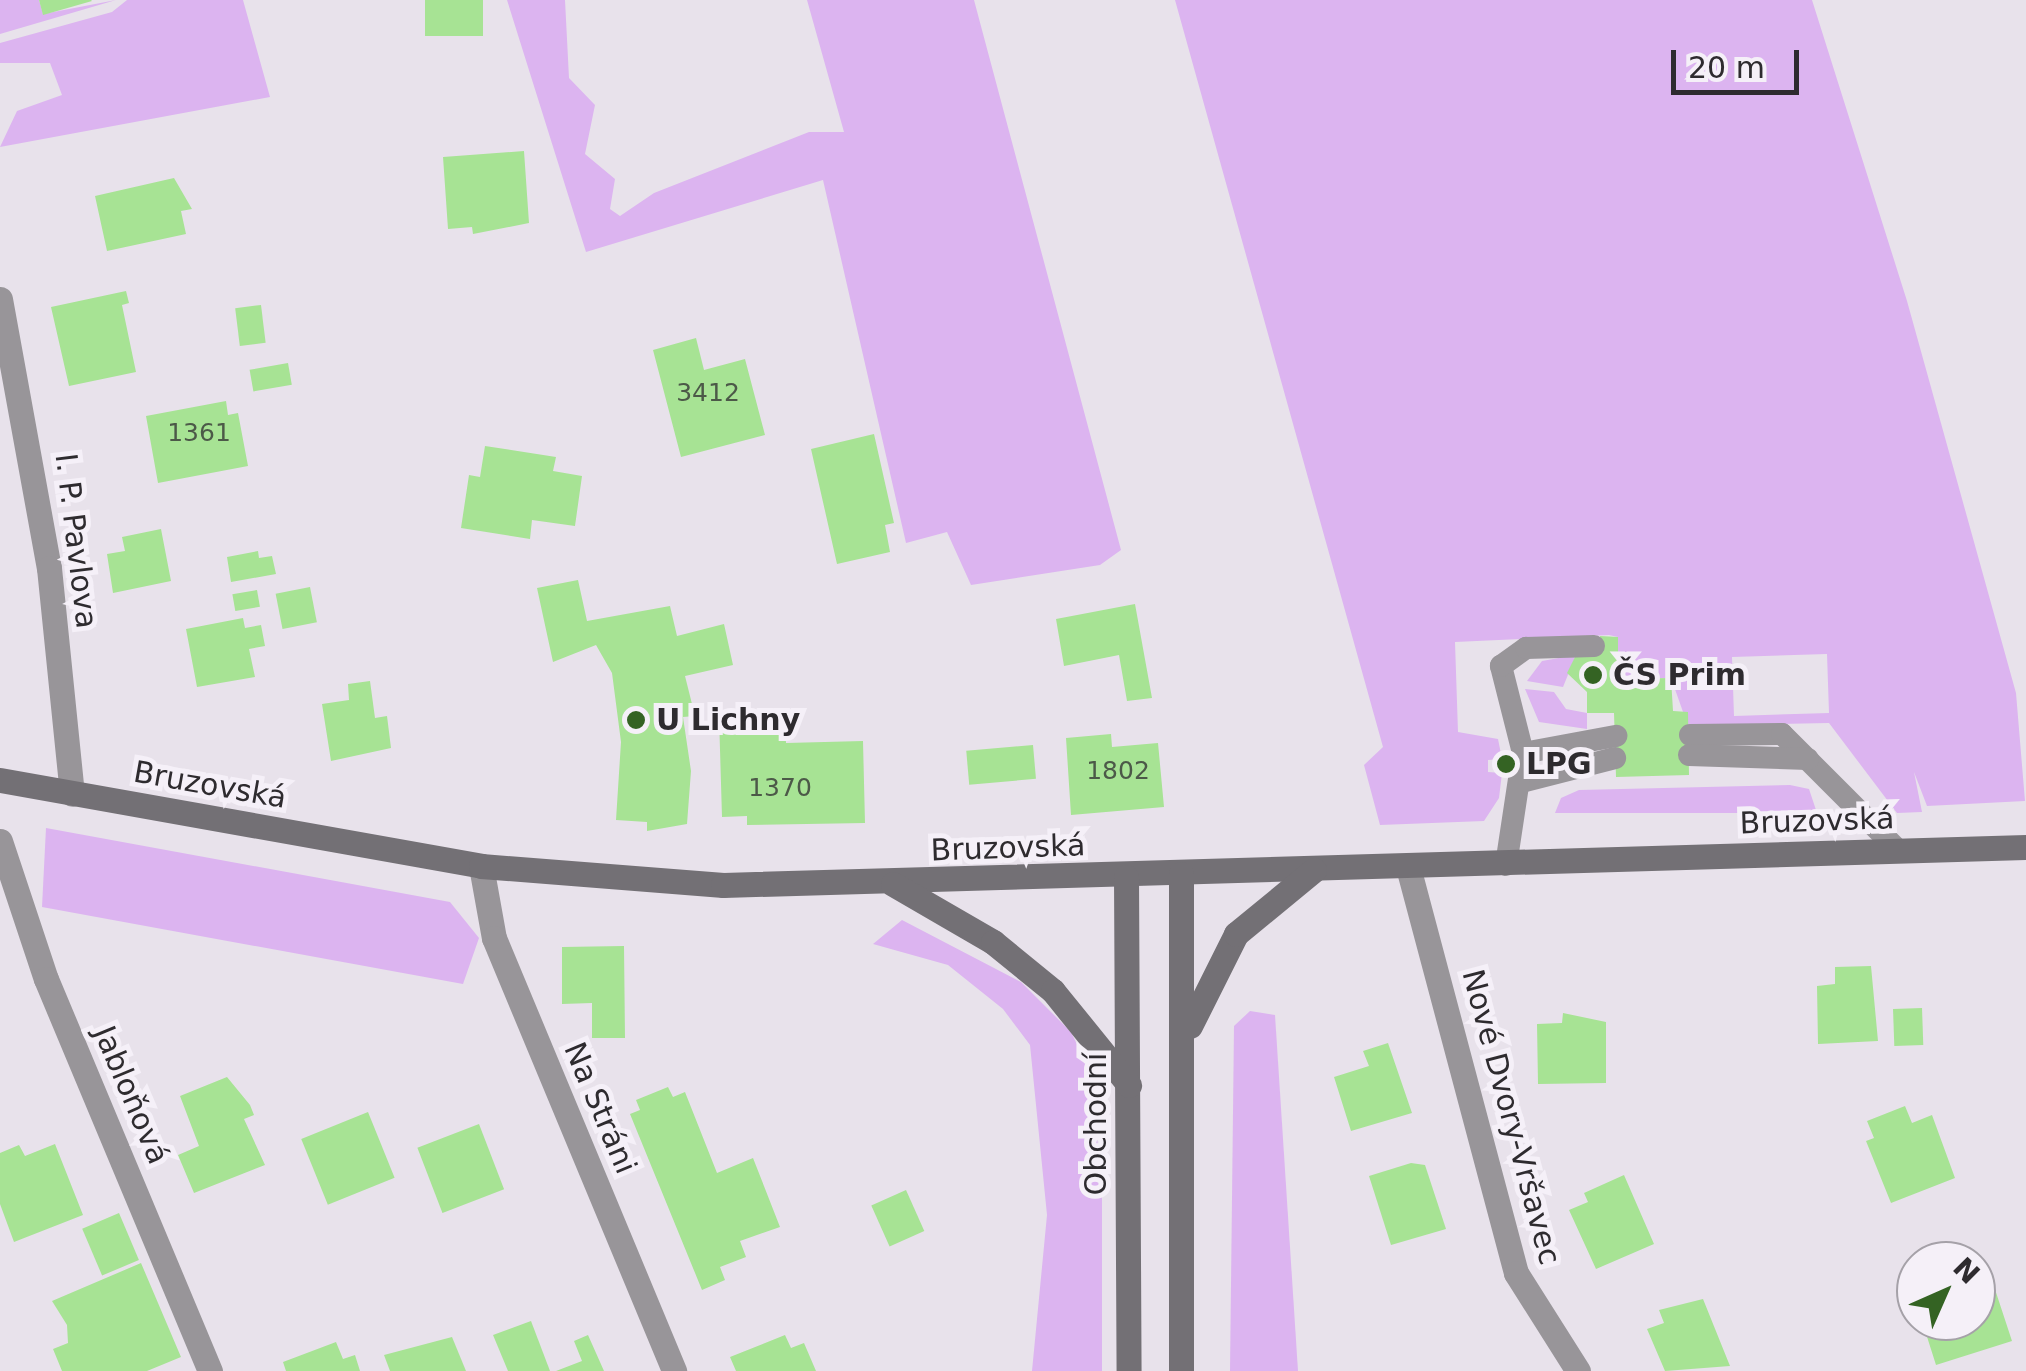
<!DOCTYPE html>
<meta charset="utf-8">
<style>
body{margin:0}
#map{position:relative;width:2026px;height:1371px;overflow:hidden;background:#e8e2eb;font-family:"DejaVu Sans",sans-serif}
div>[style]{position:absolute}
.green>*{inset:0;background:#dcb4f0}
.building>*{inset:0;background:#a7e394;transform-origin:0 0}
.service>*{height:22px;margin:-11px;padding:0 11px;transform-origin:11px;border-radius:11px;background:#989599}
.minor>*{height:25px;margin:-12.5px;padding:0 12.5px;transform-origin:12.5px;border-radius:12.5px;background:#989599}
.secondary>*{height:25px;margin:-12.5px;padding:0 12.5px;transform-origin:12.5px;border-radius:12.5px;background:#737075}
.dots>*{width:28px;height:28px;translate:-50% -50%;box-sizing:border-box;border:5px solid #f5f0f8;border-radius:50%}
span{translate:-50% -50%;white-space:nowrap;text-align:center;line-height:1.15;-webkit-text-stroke:10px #f5f0f8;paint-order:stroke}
.number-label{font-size:25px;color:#4c5948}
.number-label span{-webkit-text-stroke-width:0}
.street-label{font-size:30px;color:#2e2b2f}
.poi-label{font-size:30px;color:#2e2b2f;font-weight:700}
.left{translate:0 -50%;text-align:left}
.north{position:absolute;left:1896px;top:1241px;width:100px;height:100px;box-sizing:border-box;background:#f5f0f8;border:2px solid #a5a1a8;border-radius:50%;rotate:45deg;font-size:28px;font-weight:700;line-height:40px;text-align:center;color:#2e2b2f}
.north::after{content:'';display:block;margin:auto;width:35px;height:45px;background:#346323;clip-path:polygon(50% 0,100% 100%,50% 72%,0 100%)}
.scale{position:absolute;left:1671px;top:50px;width:128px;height:45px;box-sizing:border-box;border:5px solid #2e2b2f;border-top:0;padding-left:12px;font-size:30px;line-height:35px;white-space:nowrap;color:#2e2b2f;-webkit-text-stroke:8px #f5f0f8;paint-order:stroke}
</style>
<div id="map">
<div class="green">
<i style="clip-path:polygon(0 0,39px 0,43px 14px,116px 0,0 34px)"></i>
<i style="clip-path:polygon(127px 0,243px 0,270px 97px,0 147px,17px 111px,62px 95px,50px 63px,0 63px,0 43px,112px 12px)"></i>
<i style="clip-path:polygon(507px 0,565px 0,569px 78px,595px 105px,585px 154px,615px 179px,610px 209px,620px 216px,654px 193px,809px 132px,844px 132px,807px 0,974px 0,1121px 550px,1100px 565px,971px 585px,947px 532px,906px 543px,823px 180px,586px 252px)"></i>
<i style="clip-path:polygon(evenodd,1175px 0,1812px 0,1907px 301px,2016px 693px,2025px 801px,1927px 806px,1914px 772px,1922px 812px,1897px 813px,1829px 723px,1688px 726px,1671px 678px,1618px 679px,1618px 637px,1609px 635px,1455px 642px,1458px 732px,1498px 739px,1502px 759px,1488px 760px,1488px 772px,1502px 773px,1499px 798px,1484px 821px,1380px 825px,1364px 765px,1383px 747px,1175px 0,1827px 654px,1829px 713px,1734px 716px,1732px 657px,1827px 654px)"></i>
<i style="clip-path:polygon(1576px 655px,1563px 687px,1527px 681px,1542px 661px)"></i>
<i style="clip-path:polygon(1525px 689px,1554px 692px,1566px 709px,1587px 713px,1587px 729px,1539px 722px)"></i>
<i style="clip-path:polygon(1790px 785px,1809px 789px,1817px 813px,1555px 813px,1561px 798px,1579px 790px)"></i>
<i style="clip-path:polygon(46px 828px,450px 902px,479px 938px,463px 984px,42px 907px)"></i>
<i style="clip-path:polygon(902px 920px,1021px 982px,1071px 1032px,1085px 1061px,1102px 1172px,1102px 1371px,1032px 1371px,1047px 1215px,1030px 1045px,1003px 1009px,948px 965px,873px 944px)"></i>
<i style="clip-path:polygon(1250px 1011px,1275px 1015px,1298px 1371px,1230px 1371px,1234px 1026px)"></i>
</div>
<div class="building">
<i style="clip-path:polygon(39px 0,91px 0,92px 1px,43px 15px)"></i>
<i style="left:425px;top:0;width:58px;height:36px"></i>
<i style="clip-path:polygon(524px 151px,529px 223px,473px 234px,472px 227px,448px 229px,443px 157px)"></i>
<i style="clip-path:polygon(174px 178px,192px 209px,181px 211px,186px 234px,107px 251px,95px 196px)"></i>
<i style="clip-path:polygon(126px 291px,129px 303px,122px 305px,136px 372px,69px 386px,51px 307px)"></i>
<i style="left:261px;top:305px;width:38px;height:26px;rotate:83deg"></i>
<i style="clip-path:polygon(696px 338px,704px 370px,745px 359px,765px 435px,681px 457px,653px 350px)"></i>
<i style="left:288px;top:363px;width:22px;height:39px;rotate:80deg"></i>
<i style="clip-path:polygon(226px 401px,228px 415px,238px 413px,248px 466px,158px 483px,146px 416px)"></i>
<i style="clip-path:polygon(874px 434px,894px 523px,885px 525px,890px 552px,837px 564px,811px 449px)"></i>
<i style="clip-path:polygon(485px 446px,556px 457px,553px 471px,582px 476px,575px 526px,532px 520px,530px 539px,461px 528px,469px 475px,480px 477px)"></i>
<i style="clip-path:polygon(161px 529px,171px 581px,113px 593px,107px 554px,125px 551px,122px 537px)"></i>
<i style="clip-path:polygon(258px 551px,259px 558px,272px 556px,276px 574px,231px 582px,227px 557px)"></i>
<i style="clip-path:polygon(578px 580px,587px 621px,670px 606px,677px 636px,724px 624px,733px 665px,685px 676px,695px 716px,683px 717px,691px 771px,687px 824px,647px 831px,647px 822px,616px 820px,621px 742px,612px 673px,596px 645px,553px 662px,537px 588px)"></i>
<i style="left:310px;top:587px;width:36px;height:35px;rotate:79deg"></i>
<i style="left:257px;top:590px;width:17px;height:25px;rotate:80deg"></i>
<i style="clip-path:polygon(1135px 604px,1152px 698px,1127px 701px,1119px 655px,1064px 666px,1056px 619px)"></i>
<i style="clip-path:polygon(243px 618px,245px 628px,261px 625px,265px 646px,249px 649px,255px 677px,197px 687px,186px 629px)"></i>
<i style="clip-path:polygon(1600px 636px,1618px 637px,1618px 679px,1671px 678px,1673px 711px,1688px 712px,1689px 775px,1616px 777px,1614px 713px,1587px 713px,1587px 692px,1567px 673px,1576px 655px,1601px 652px)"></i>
<i style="clip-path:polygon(370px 681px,375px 718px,387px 716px,391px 748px,331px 761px,322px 704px,349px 700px,348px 684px)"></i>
<i style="clip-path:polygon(719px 716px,785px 716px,786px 743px,863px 741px,865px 823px,747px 825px,747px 816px,722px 817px)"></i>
<i style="clip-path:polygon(1111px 734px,1112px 747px,1158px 743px,1164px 807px,1071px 815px,1066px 738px)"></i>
<i style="left:1033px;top:745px;width:34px;height:67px;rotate:85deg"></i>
<i style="clip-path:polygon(624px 946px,625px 1038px,592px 1038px,592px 1003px,562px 1004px,562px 947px)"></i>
<i style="clip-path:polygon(1871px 966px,1878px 1041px,1818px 1044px,1817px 986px,1835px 984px,1835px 967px)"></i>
<i style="left:1922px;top:1008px;width:37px;height:29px;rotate:88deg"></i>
<i style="clip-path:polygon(1563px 1013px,1606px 1022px,1606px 1083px,1538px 1084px,1537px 1024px,1562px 1023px)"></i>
<i style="clip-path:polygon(1388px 1043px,1412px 1113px,1351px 1131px,1334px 1077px,1369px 1066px,1363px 1051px)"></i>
<i style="clip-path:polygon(227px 1077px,250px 1105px,254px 1115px,244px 1119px,265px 1165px,194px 1193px,178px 1155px,199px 1146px,180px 1096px)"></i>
<i style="clip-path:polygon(668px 1087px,673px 1097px,685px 1092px,717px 1173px,753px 1158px,780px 1227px,740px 1241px,746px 1257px,720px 1267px,725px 1280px,702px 1290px,630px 1114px,640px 1110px,636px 1100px)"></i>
<i style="clip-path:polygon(1905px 1106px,1912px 1123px,1932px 1115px,1955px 1178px,1891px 1203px,1866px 1141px,1874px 1138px,1867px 1121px)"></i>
<i style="left:368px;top:1112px;width:71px;height:72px;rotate:68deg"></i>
<i style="left:479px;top:1124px;width:70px;height:66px;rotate:69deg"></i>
<i style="clip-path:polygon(55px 1144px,83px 1215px,14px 1242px,0 1204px,0 1153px,19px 1145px,25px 1156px)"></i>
<i style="clip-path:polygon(1411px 1163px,1425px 1165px,1446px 1229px,1391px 1245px,1369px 1176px)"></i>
<i style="clip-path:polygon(1624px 1175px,1654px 1244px,1596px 1269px,1569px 1210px,1588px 1202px,1584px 1193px)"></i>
<i style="left:906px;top:1190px;width:45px;height:38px;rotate:66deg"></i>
<i style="left:119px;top:1213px;width:51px;height:40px;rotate:67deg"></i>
<i style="clip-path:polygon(141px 1263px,181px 1357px,147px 1371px,62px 1371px,53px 1349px,68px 1343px,67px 1325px,52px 1301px)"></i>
<i style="clip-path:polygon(1987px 1265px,2012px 1341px,1936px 1365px,1922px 1321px,1976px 1321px,1976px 1268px)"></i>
<i style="clip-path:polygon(1703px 1299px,1730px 1366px,1665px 1371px,1647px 1329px,1664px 1323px,1659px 1310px)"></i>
<i style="clip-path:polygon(531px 1321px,550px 1371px,508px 1371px,493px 1335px)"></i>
<i style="clip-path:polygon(588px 1335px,604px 1371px,556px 1371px,582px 1361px,574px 1341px)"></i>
<i style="clip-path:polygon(785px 1335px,791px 1348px,804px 1343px,816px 1371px,736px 1371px,730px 1357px)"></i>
<i style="clip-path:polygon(452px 1337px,466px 1371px,390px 1371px,384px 1355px)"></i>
<i style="clip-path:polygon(336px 1342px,343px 1359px,355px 1355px,360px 1371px,286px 1371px,283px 1362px)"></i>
</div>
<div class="service">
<i style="left:1690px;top:735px;width:92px;rotate:-0.6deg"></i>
<i style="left:1782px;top:734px;width:164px;rotate:45deg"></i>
<i style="left:1523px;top:753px;width:90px;rotate:-104.2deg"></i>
<i style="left:1501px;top:666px;width:31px;rotate:-36deg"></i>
<i style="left:1526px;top:648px;width:68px;rotate:-1.7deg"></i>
<i style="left:1689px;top:755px;width:119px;rotate:1.9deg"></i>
<i style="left:1525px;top:781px;width:93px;rotate:-14.3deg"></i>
<i style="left:1506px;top:865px;width:113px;rotate:-81.4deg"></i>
<i style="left:1523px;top:753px;width:95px;rotate:-10.4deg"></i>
</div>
<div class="minor">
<i style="left:0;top:299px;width:273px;rotate:79.7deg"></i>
<i style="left:49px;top:568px;width:227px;rotate:84.2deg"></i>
<i style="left:0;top:841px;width:145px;rotate:71.6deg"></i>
<i style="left:46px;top:979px;width:425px;rotate:67.3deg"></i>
<i style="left:481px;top:866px;width:73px;rotate:79.8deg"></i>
<i style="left:494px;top:938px;width:469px;rotate:67.4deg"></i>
<i style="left:1408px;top:867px;width:420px;rotate:75.1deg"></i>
<i style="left:1516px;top:1273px;width:116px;rotate:57.7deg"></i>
</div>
<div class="secondary">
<i style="left:0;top:780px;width:489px;rotate:10.1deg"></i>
<i style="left:481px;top:866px;width:243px;rotate:4.5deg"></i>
<i style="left:723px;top:885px;width:1304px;rotate:-1.67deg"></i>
<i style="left:1126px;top:877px;width:494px;rotate:89.7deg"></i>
<i style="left:893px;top:884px;width:116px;rotate:30.1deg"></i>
<i style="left:993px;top:942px;width:77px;rotate:39.2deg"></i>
<i style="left:1053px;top:991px;width:121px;rotate:51deg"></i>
<i style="left:1190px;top:1026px;width:103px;rotate:-63.4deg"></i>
<i style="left:1236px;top:934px;width:101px;rotate:-39.4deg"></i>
<i style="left:1181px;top:1371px;width:497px;rotate:-90deg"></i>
</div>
<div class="dots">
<i style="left:1593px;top:675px;background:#346323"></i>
<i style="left:636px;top:720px;background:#346323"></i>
<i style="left:1506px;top:764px;background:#346323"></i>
</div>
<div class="number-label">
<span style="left:708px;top:393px">3412</span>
<span style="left:199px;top:433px">1361</span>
<span style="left:1118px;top:771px">1802</span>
<span style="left:780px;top:788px">1370</span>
</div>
<div class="street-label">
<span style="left:76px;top:541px;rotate:83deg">I. P. Pavlova</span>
<span style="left:210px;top:785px;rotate:10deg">Bruzovská</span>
<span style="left:1817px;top:821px;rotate:-2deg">Bruzovská</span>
<span style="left:1008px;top:848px;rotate:-2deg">Bruzovská</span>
<span style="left:131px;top:1095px;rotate:67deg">Jabloňová</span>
<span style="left:600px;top:1108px;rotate:67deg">Na Stráni</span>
<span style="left:1511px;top:1117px;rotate:75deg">Nové Dvory-Vršavec</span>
<span style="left:1096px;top:1124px;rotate:-90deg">Obchodní</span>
</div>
<div class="poi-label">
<span class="left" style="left:1613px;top:675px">ČS Prim</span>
<span class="left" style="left:656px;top:720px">U Lichny</span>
<span class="left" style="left:1526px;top:764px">LPG</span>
</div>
<div class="north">N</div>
<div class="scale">20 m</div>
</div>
